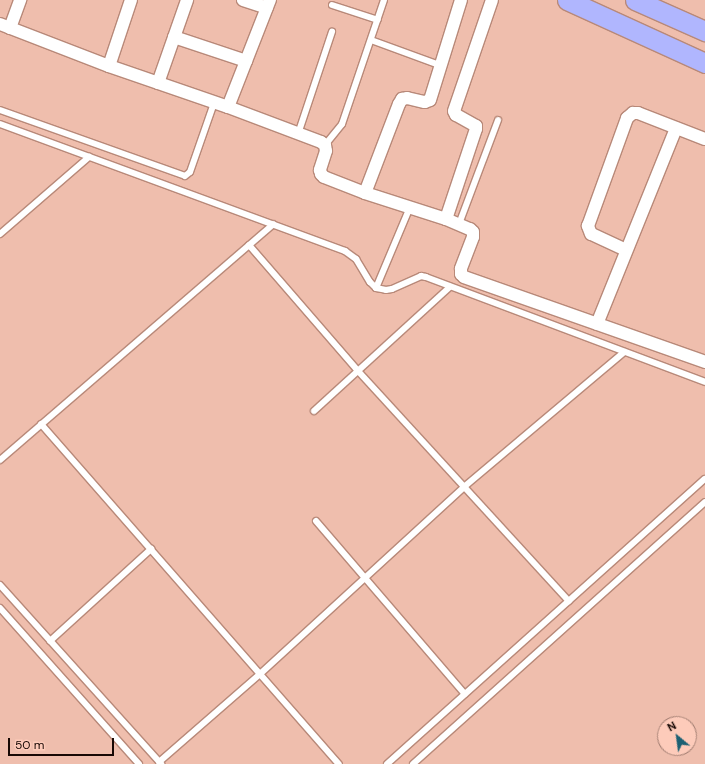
<!DOCTYPE html>
<style>
body{margin:0}
#map{position:relative;width:705px;height:764px;overflow:hidden;background:#efbead;font-family:"DM Sans",sans-serif}
div>[style]{position:absolute}
.roads{filter:drop-shadow(1px 0 #b88979) drop-shadow(-1px 0 #b88979) drop-shadow(0 1px #b88979) drop-shadow(0 -1px #b88979)}
.service>*{height:6px;margin:-3px;padding:0 3px;transform-origin:3px;border-radius:3px;background:#fff}
.minor>*{height:12px;margin:-6px;padding:0 6px;transform-origin:6px;border-radius:6px;background:#fff}
.trunk>*{height:19px;margin:-9.5px;padding:0 9.5px;transform-origin:9.5px;border-radius:9.5px;background:#b0b6fe}
span{translate:-50% -50%;white-space:nowrap;text-align:center;line-height:1.15;-webkit-text-stroke:3px #fdcbba;paint-order:stroke}
.north{position:absolute;left:657px;top:716px;width:40px;height:40px;box-sizing:border-box;background:#fdcbba;border:1px solid #a17d71;border-radius:50%;rotate:331deg;font-size:11px;font-weight:700;line-height:16px;text-align:center;color:#180804}
.north::after{content:'';display:block;margin:auto;width:14px;height:18px;background:#1c6073;clip-path:polygon(50% 0,100% 100%,50% 72%,0 100%)}
.scale{position:absolute;left:8px;top:738px;width:106px;height:18px;box-sizing:border-box;border:2px solid #180804;border-top:0;padding-left:5px;font-size:12px;line-height:14px;white-space:nowrap;color:#180804;-webkit-text-stroke:3px #fdcbba;paint-order:stroke}
</style>
<div id="map">
<div class="roads">
<div class="service">
<i style="left:332px;top:5px;width:48px;rotate:18.1deg"></i>
<i style="left:371px;top:40px;width:76px;rotate:20.1deg"></i>
<i style="left:0;top:110px;width:196px;rotate:19.6deg"></i>
<i style="left:185px;top:176px;width:6px;rotate:-39deg"></i>
<i style="left:190px;top:172px;width:73px;rotate:-70.8deg"></i>
<i style="left:0;top:124px;width:368px;rotate:20.2deg"></i>
<i style="left:345px;top:251px;width:14px;rotate:36deg"></i>
<i style="left:356px;top:259px;width:27px;rotate:59deg"></i>
<i style="left:370px;top:282px;width:8px;rotate:45deg"></i>
<i style="left:376px;top:288px;width:10px;rotate:11deg"></i>
<i style="left:386px;top:290px;width:6px;rotate:-9deg"></i>
<i style="left:392px;top:289px;width:32px;rotate:-24deg"></i>
<i style="left:421px;top:276px;width:5px;rotate:11deg"></i>
<i style="left:426px;top:277px;width:298px;rotate:20.6deg"></i>
<i style="left:298px;top:134px;width:108px;rotate:-71.6deg"></i>
<i style="left:325px;top:145px;width:27px;rotate:-51deg"></i>
<i style="left:342px;top:124px;width:131px;rotate:-71.3deg"></i>
<i style="left:459px;top:224px;width:111px;rotate:-69.4deg"></i>
<i style="left:0;top:234px;width:118px;rotate:-40.9deg"></i>
<i style="left:249px;top:245px;width:167px;rotate:49.1deg"></i>
<i style="left:358px;top:371px;width:312px;rotate:47.5deg"></i>
<i style="left:376px;top:288px;width:88px;rotate:-67.2deg"></i>
<i style="left:314px;top:411px;width:184px;rotate:-42.4deg"></i>
<i style="left:41px;top:424px;width:452px;rotate:48.8deg"></i>
<i style="left:0;top:460px;width:361px;rotate:-40.8deg"></i>
<i style="left:316px;top:521px;width:228px;rotate:49.3deg"></i>
<i style="left:0;top:585px;width:241px;rotate:48deg"></i>
<i style="left:0;top:608px;width:209px;rotate:48.3deg"></i>
<i style="left:50px;top:641px;width:137px;rotate:-42.3deg"></i>
<i style="left:159px;top:762px;width:134px;rotate:-41.1deg"></i>
<i style="left:260px;top:674px;width:278px;rotate:-42.5deg"></i>
<i style="left:465px;top:486px;width:208px;rotate:-40.1deg"></i>
<i style="left:387px;top:764px;width:427px;rotate:-41.9deg"></i>
<i style="left:413px;top:764px;width:392px;rotate:-41.9deg"></i>
</div>
<div class="minor">
<i style="left:243px;top:0;width:25px;rotate:18deg"></i>
<i style="left:0;top:24px;width:117px;rotate:21.1deg"></i>
<i style="left:109px;top:66px;width:126px;rotate:19deg"></i>
<i style="left:228px;top:107px;width:99px;rotate:20.6deg"></i>
<i style="left:321px;top:142px;width:5px;rotate:37deg"></i>
<i style="left:325px;top:145px;width:6px;rotate:81deg"></i>
<i style="left:326px;top:151px;width:20px;rotate:108deg"></i>
<i style="left:320px;top:170px;width:4px;rotate:76deg"></i>
<i style="left:321px;top:174px;width:4px;rotate:45deg"></i>
<i style="left:324px;top:177px;width:44px;rotate:21.3deg"></i>
<i style="left:365px;top:193px;width:85px;rotate:17.8deg"></i>
<i style="left:446px;top:219px;width:26px;rotate:23deg"></i>
<i style="left:470px;top:229px;width:4px;rotate:45deg"></i>
<i style="left:473px;top:232px;width:5px;rotate:90deg"></i>
<i style="left:473px;top:237px;width:34px;rotate:111deg"></i>
<i style="left:461px;top:269px;width:5px;rotate:90deg"></i>
<i style="left:461px;top:274px;width:4px;rotate:45deg"></i>
<i style="left:464px;top:277px;width:256px;rotate:19.4deg"></i>
<i style="left:10px;top:28px;width:30px;rotate:-70deg"></i>
<i style="left:174px;top:37px;width:76px;rotate:18.4deg"></i>
<i style="left:109px;top:66px;width:70px;rotate:-71.6deg"></i>
<i style="left:158px;top:83px;width:88px;rotate:-70.7deg"></i>
<i style="left:228px;top:107px;width:115px;rotate:-68.6deg"></i>
<i style="left:365px;top:193px;width:95px;rotate:-69.1deg"></i>
<i style="left:399px;top:104px;width:6px;rotate:-59deg"></i>
<i style="left:402px;top:99px;width:5px;rotate:-11deg"></i>
<i style="left:407px;top:98px;width:18px;rotate:13deg"></i>
<i style="left:425px;top:102px;width:5px;rotate:-22deg"></i>
<i style="left:430px;top:100px;width:105px;rotate:-72.8deg"></i>
<i style="left:446px;top:219px;width:95px;rotate:-71.6deg"></i>
<i style="left:476px;top:129px;width:3px;rotate:-90deg"></i>
<i style="left:476px;top:126px;width:23px;rotate:-151deg"></i>
<i style="left:456px;top:115px;width:4px;rotate:-117deg"></i>
<i style="left:454px;top:111px;width:117px;rotate:-71.1deg"></i>
<i style="left:626px;top:250px;width:38px;rotate:-155deg"></i>
<i style="left:591px;top:234px;width:9px;rotate:-111deg"></i>
<i style="left:588px;top:226px;width:115px;rotate:-70.1deg"></i>
<i style="left:627px;top:118px;width:8px;rotate:-40deg"></i>
<i style="left:633px;top:113px;width:5px"></i>
<i style="left:638px;top:113px;width:72px;rotate:21.2deg"></i>
<i style="left:597px;top:324px;width:211px;rotate:-68deg"></i>
</div>
<div class="trunk">
<i style="left:567px;top:0;width:152px;rotate:24.5deg"></i>
<i style="left:635px;top:0;width:77px;rotate:23.9deg"></i>
</div>
</div>
<div class="north">N</div>
<div class="scale">50 m</div>
</div>
